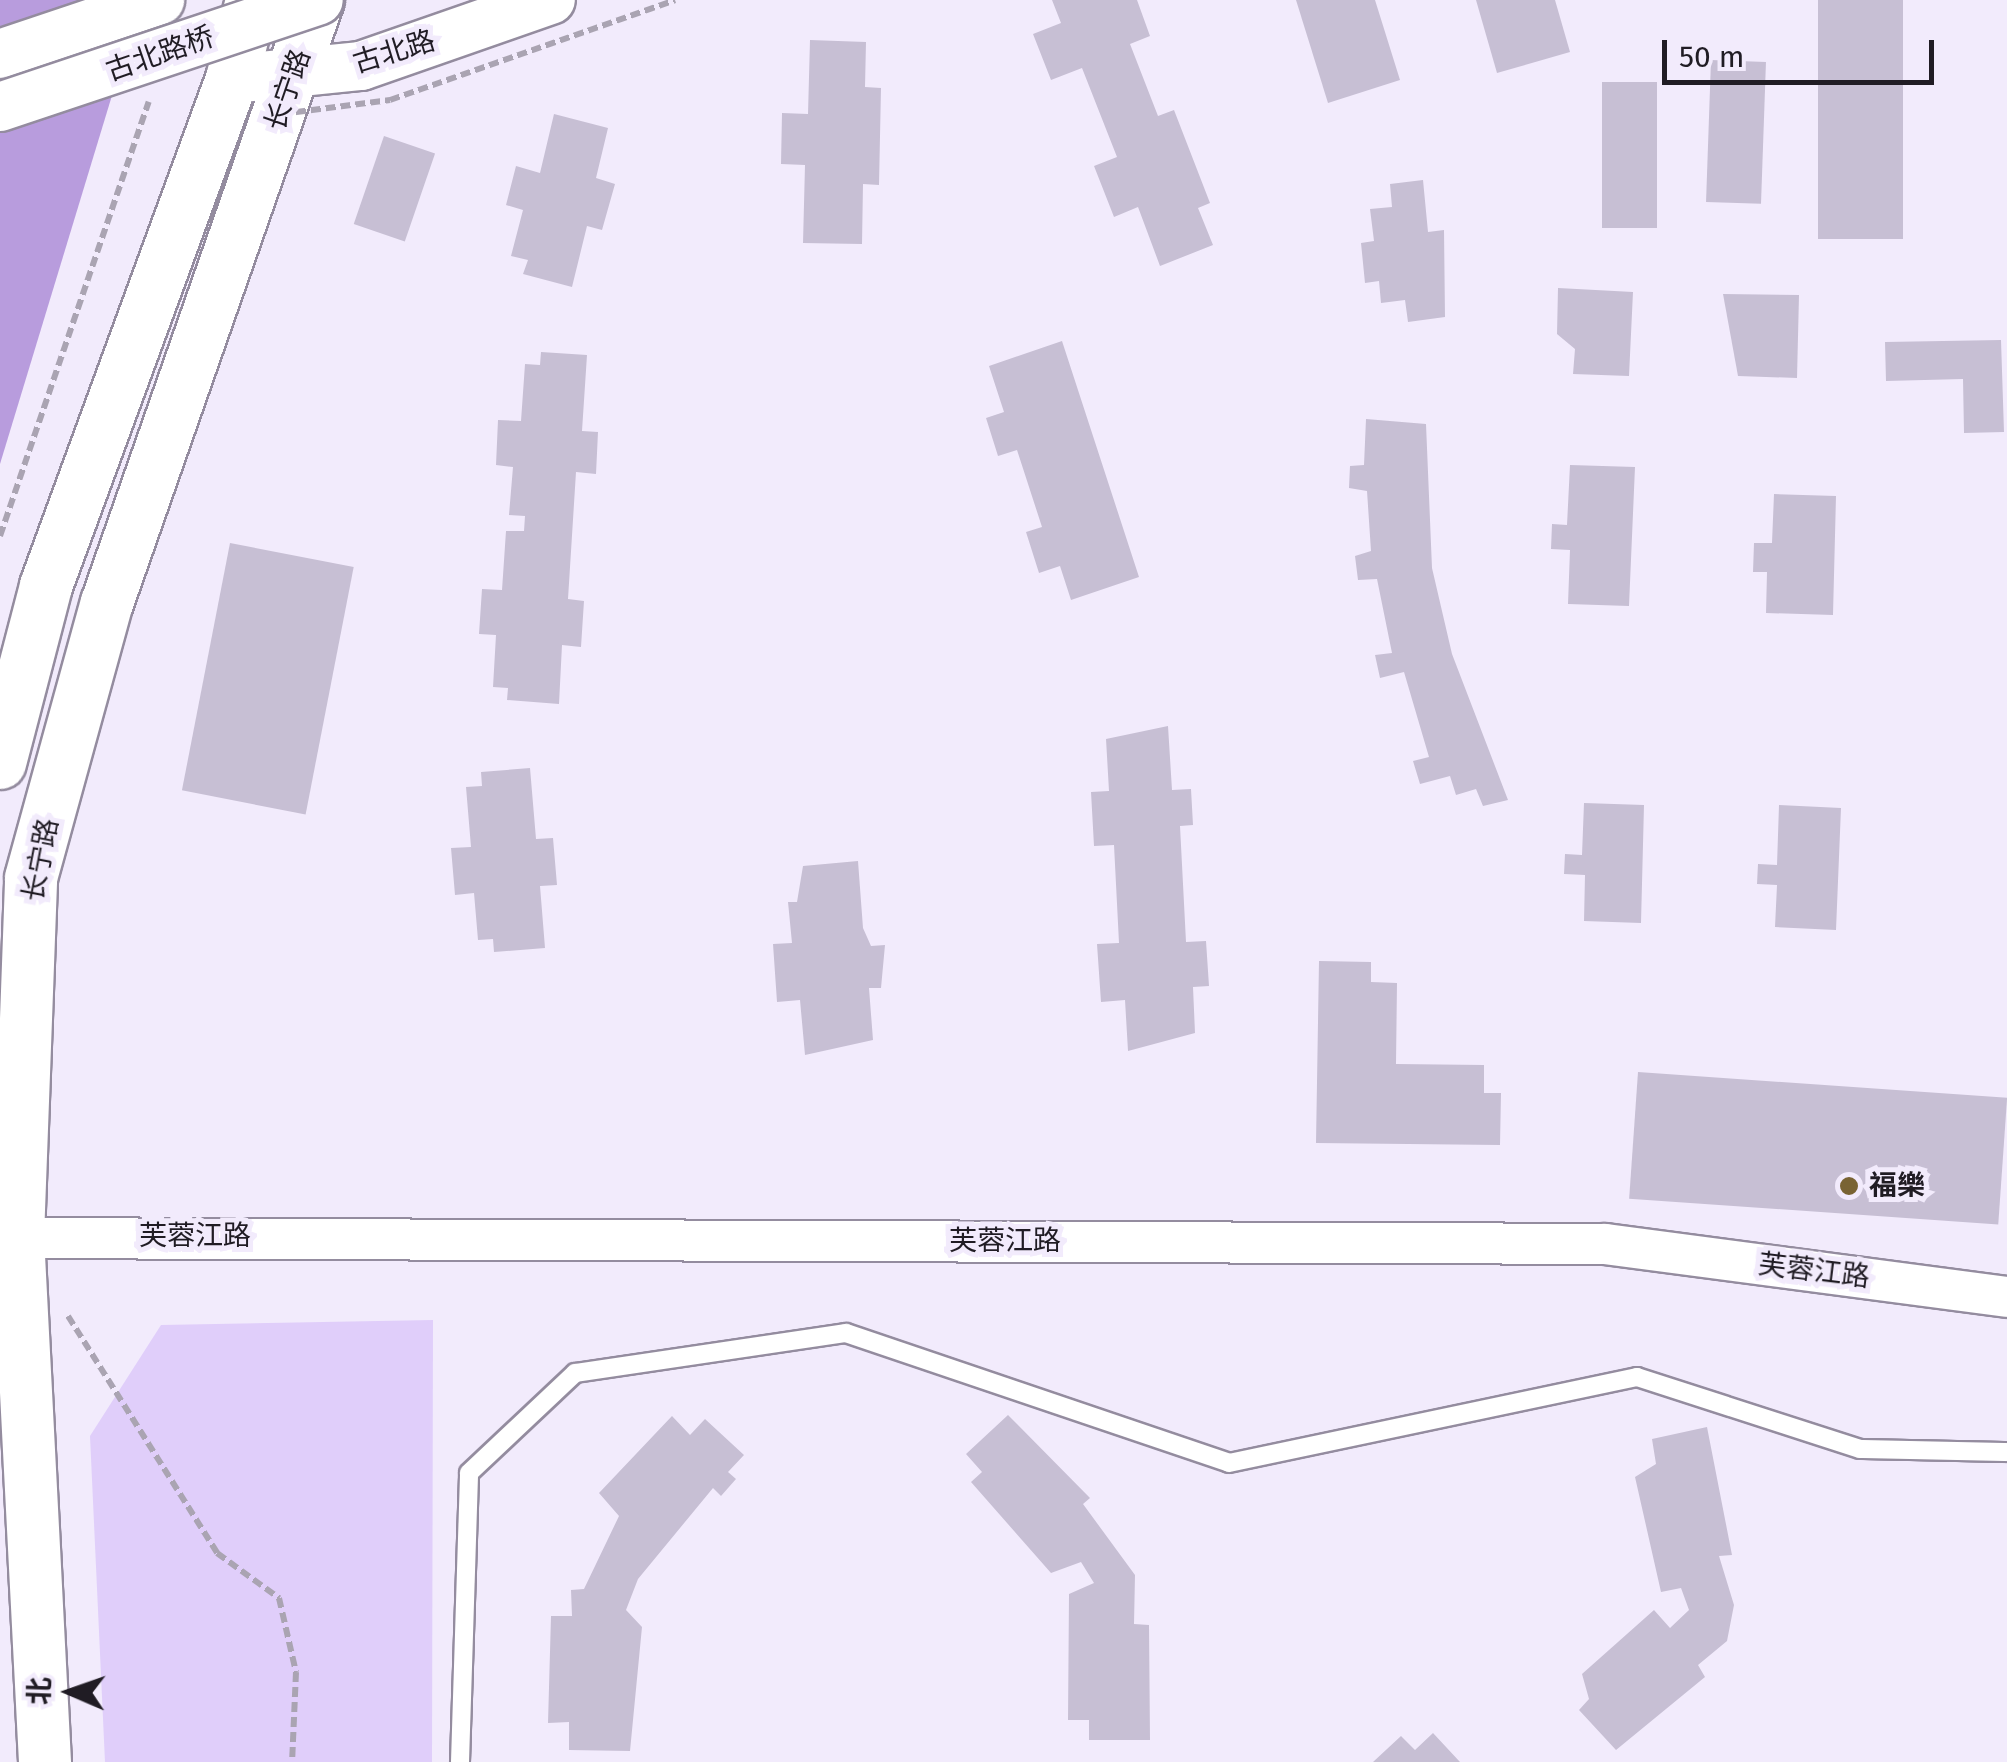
<!DOCTYPE html>
<meta charset="utf-8">
<style>
body{margin:0}
#map{position:relative;width:2007px;height:1762px;overflow:hidden;background:#f2ebfc;font-family:"Fira Sans","Noto Sans SC",sans-serif}
div>[style]{position:absolute}
.green>*{inset:0;background:#e0cefa}
.water>*{inset:0;background:#b89cdd}
.building>*{inset:0;background:#c7bfd4;transform-origin:0 0}
.path>*{height:6px;margin-top:-3px;transform-origin:0;background:repeating-linear-gradient(90deg,#aaa4b2 0 10px,transparent 0 15px)}
.roads{filter:drop-shadow(2px 0 #948c9f) drop-shadow(-2px 0 #948c9f) drop-shadow(0 2px #948c9f) drop-shadow(0 -2px #948c9f)}
.service>*{height:18px;margin:-9px;padding:0 9px;transform-origin:9px;border-radius:9px;background:#fff}
.tertiary>*{height:40px;margin:-20px;padding:0 20px;transform-origin:20px;border-radius:20px;background:#fff}
.secondary>*{height:48px;margin:-24px;padding:0 24px;transform-origin:24px;border-radius:24px;background:#fff}
.primary>*{height:52px;margin:-26px;padding:0 26px;transform-origin:26px;border-radius:26px;background:#fff}
.path-bridge>*{height:6px;margin-top:-3px;transform-origin:0;background:repeating-linear-gradient(90deg,#aaa4b2 0 10px,transparent 0 15px)}
.bridges{filter:drop-shadow(2px 0 #948c9f) drop-shadow(-2px 0 #948c9f) drop-shadow(0 2px #948c9f) drop-shadow(0 -2px #948c9f)}
.secondary-bridge>*{height:48px;margin:-24px;padding:0 24px;transform-origin:24px;border-radius:24px;background:#fff}
.dots>*{width:28px;height:28px;translate:-50% -50%;box-sizing:border-box;border:5px solid #f2ebfc;border-radius:50%}
span{translate:-50% -50%;white-space:nowrap;text-align:center;line-height:1.15;-webkit-text-stroke:10px #f2ebfc;paint-order:stroke}
.street-label{font-size:28px;color:#201c24}
.poi-label{font-size:28px;color:#201c24;font-weight:700}
.left{translate:0 -50%;text-align:left}
.north{position:absolute;left:20px;top:1642px;width:100px;height:100px;-webkit-text-stroke:8px #f2ebfc;paint-order:stroke;rotate:272deg;font-size:28px;font-weight:700;line-height:40px;text-align:center;color:#201c24}
.north::after{content:'';display:block;margin:auto;width:35px;height:45px;background:#201c24;clip-path:polygon(50% 0,100% 100%,50% 72%,0 100%)}
.scale{position:absolute;left:1662px;top:40px;width:272px;height:45px;box-sizing:border-box;border:5px solid #201c24;border-top:0;padding-left:12px;font-size:30px;line-height:35px;white-space:nowrap;color:#201c24;-webkit-text-stroke:8px #f2ebfc;paint-order:stroke}
</style>
<div id="map">
<div class="green">
<i style="clip-path:polygon(433px 1320px,432px 1762px,105px 1762px,90px 1436px,161px 1325px)"></i>
</div>
<div class="water">
<i style="clip-path:polygon(0 0,141px 0,0 464px)"></i>
</div>
<div class="building">
<i style="clip-path:polygon(1052px 0,1137px 0,1150px 36px,1130px 44px,1158px 116px,1174px 110px,1210px 203px,1198px 208px,1213px 245px,1160px 266px,1138px 207px,1114px 217px,1094px 166px,1117px 157px,1082px 68px,1051px 80px,1033px 34px,1061px 23px)"></i>
<i style="clip-path:polygon(1296px 0,1375px 0,1400px 80px,1328px 103px)"></i>
<i style="clip-path:polygon(1476px 0,1555px 0,1570px 52px,1497px 73px)"></i>
<i style="left:1818px;top:0;width:85px;height:239px"></i>
<i style="clip-path:polygon(810px 40px,866px 42px,865px 87px,881px 88px,879px 185px,863px 184px,862px 244px,803px 243px,805px 165px,781px 164px,782px 113px,808px 114px)"></i>
<i style="left:1711px;top:60px;width:55px;height:142px;rotate:2deg"></i>
<i style="left:1602px;top:82px;width:55px;height:146px"></i>
<i style="clip-path:polygon(554px 114px,608px 128px,596px 178px,615px 184px,602px 230px,587px 226px,572px 287px,523px 274px,528px 260px,511px 256px,523px 210px,506px 205px,516px 166px,540px 173px)"></i>
<i style="left:384px;top:136px;width:54px;height:93px;rotate:19deg"></i>
<i style="clip-path:polygon(1423px 180px,1428px 232px,1444px 230px,1445px 317px,1408px 322px,1405px 300px,1381px 303px,1379px 281px,1365px 283px,1361px 243px,1374px 241px,1370px 209px,1392px 207px,1390px 184px)"></i>
<i style="clip-path:polygon(1558px 288px,1633px 292px,1629px 376px,1573px 374px,1575px 349px,1557px 334px)"></i>
<i style="clip-path:polygon(1723px 294px,1799px 295px,1797px 378px,1738px 376px)"></i>
<i style="clip-path:polygon(2001px 340px,2004px 432px,1964px 433px,1963px 379px,1886px 381px,1885px 342px)"></i>
<i style="clip-path:polygon(1062px 341px,1139px 577px,1071px 600px,1060px 566px,1039px 573px,1026px 532px,1042px 527px,1017px 450px,998px 456px,986px 418px,1004px 412px,989px 366px)"></i>
<i style="clip-path:polygon(541px 352px,587px 355px,582px 431px,598px 432px,596px 474px,576px 472px,568px 599px,584px 601px,581px 647px,562px 645px,559px 704px,507px 700px,508px 688px,493px 687px,496px 635px,479px 634px,482px 589px,502px 590px,506px 531px,524px 531px,525px 516px,509px 515px,513px 467px,496px 465px,498px 420px,521px 421px,525px 364px,540px 365px)"></i>
<i style="clip-path:polygon(1366px 419px,1426px 424px,1432px 568px,1452px 654px,1508px 800px,1483px 806px,1476px 789px,1456px 795px,1450px 776px,1420px 784px,1413px 761px,1429px 757px,1404px 672px,1380px 678px,1375px 655px,1392px 653px,1377px 579px,1358px 580px,1355px 556px,1371px 551px,1367px 491px,1349px 488px,1350px 466px,1364px 465px)"></i>
<i style="clip-path:polygon(1570px 465px,1635px 467px,1629px 606px,1568px 604px,1570px 550px,1551px 549px,1552px 524px,1567px 525px)"></i>
<i style="clip-path:polygon(1774px 494px,1836px 496px,1833px 615px,1766px 613px,1767px 572px,1753px 572px,1754px 543px,1772px 543px)"></i>
<i style="left:230px;top:543px;width:126px;height:252px;rotate:11deg"></i>
<i style="clip-path:polygon(1168px 726px,1172px 790px,1191px 789px,1193px 825px,1180px 826px,1186px 942px,1206px 941px,1209px 986px,1193px 987px,1195px 1033px,1128px 1051px,1125px 1000px,1101px 1002px,1097px 944px,1119px 943px,1114px 845px,1094px 846px,1091px 792px,1109px 791px,1106px 739px)"></i>
<i style="clip-path:polygon(530px 768px,536px 839px,553px 838px,557px 885px,540px 886px,545px 948px,494px 952px,493px 939px,478px 940px,474px 893px,455px 895px,451px 848px,471px 847px,466px 787px,482px 786px,481px 772px)"></i>
<i style="clip-path:polygon(1584px 803px,1644px 805px,1641px 923px,1584px 921px,1585px 875px,1564px 874px,1565px 854px,1582px 855px)"></i>
<i style="clip-path:polygon(1779px 805px,1841px 808px,1836px 930px,1775px 927px,1777px 885px,1757px 884px,1758px 864px,1777px 865px)"></i>
<i style="clip-path:polygon(858px 861px,863px 928px,871px 946px,885px 945px,881px 988px,869px 988px,873px 1040px,805px 1055px,800px 1000px,777px 1002px,773px 944px,792px 943px,788px 902px,797px 902px,803px 866px)"></i>
<i style="clip-path:polygon(1319px 961px,1371px 962px,1371px 982px,1397px 983px,1396px 1064px,1484px 1065px,1484px 1093px,1501px 1093px,1500px 1145px,1316px 1143px)"></i>
<i style="left:1638px;top:1072px;width:370px;height:127px;rotate:4deg"></i>
<i style="clip-path:polygon(1008px 1415px,1090px 1498px,1083px 1504px,1135px 1575px,1134px 1624px,1149px 1625px,1150px 1740px,1089px 1740px,1089px 1720px,1068px 1720px,1069px 1594px,1094px 1583px,1081px 1562px,1051px 1573px,971px 1482px,982px 1472px,966px 1454px)"></i>
<i style="clip-path:polygon(672px 1416px,690px 1435px,705px 1419px,744px 1455px,728px 1472px,736px 1479px,721px 1496px,713px 1488px,638px 1579px,626px 1610px,642px 1627px,630px 1751px,569px 1750px,569px 1722px,548px 1723px,551px 1616px,572px 1616px,571px 1590px,584px 1589px,619px 1516px,599px 1493px)"></i>
<i style="clip-path:polygon(1707px 1427px,1732px 1555px,1719px 1556px,1734px 1605px,1727px 1641px,1698px 1665px,1705px 1677px,1616px 1750px,1579px 1710px,1589px 1699px,1582px 1674px,1654px 1610px,1670px 1628px,1689px 1610px,1681px 1588px,1661px 1592px,1635px 1477px,1656px 1464px,1652px 1439px)"></i>
<i style="clip-path:polygon(1433px 1733px,1460px 1762px,1373px 1762px,1401px 1736px,1415px 1750px)"></i>
</div>
<div class="path">
<i style="left:0;top:536px;width:459px;rotate:-71.1deg"></i>
<i style="left:68px;top:1316px;width:280px;rotate:57.8deg"></i>
<i style="left:217px;top:1553px;width:77px;rotate:36deg"></i>
<i style="left:279px;top:1598px;width:76px;rotate:77.1deg"></i>
<i style="left:296px;top:1672px;width:90px;rotate:92.5deg"></i>
</div>
<div class="roads">
<div class="service">
<i style="left:460px;top:1762px;width:289px;rotate:-88.2deg"></i>
<i style="left:469px;top:1473px;width:146px;rotate:-43.3deg"></i>
<i style="left:575px;top:1373px;width:274px;rotate:-8.4deg"></i>
<i style="left:846px;top:1333px;width:404px;rotate:18.7deg"></i>
<i style="left:1229px;top:1463px;width:417px;rotate:-11.9deg"></i>
<i style="left:1637px;top:1377px;width:234px;rotate:17.9deg"></i>
<i style="left:1860px;top:1449px;width:147px;rotate:1.2deg"></i>
</div>
<div class="tertiary">
<i style="left:0;top:1238px;width:1605px;rotate:0.21deg"></i>
<i style="left:1605px;top:1244px;width:405px;rotate:7.5deg"></i>
</div>
<div class="secondary">
<i style="left:0;top:54px;width:169px;rotate:-18.6deg"></i>
<i style="left:232px;top:79px;width:130px;rotate:-5.8deg"></i>
<i style="left:361px;top:66px;width:201px;rotate:-19.2deg"></i>
</div>
<div class="primary">
<i style="left:0;top:763px;width:183px;rotate:-75.4deg"></i>
<i style="left:46px;top:586px;width:540px;rotate:-69.85deg"></i>
<i style="left:232px;top:79px;width:81px;rotate:-75.8deg"></i>
<i style="left:45px;top:1762px;width:526px;rotate:-92.94deg"></i>
<i style="left:18px;top:1237px;width:359px;rotate:-87.9deg"></i>
<i style="left:31px;top:878px;width:285px;rotate:-74.6deg"></i>
<i style="left:107px;top:603px;width:639px;rotate:-70.71deg"></i>
</div>
</div>
<div class="path-bridge">
<i style="left:281px;top:114px;width:110px;rotate:-7.3deg"></i>
<i style="left:390px;top:100px;width:302px;rotate:-19.3deg"></i>
</div>
<div class="bridges">
<div class="secondary-bridge">
<i style="left:0;top:107px;width:336px;rotate:-18.5deg"></i>
</div>
</div>
<div class="dots">
<i style="left:1849px;top:1186px;background:#796333"></i>
</div>
<div class="street-label">
<span style="left:394px;top:52px;rotate:-17deg">古北路</span>
<span style="left:160px;top:54px;rotate:-19deg">古北路桥</span>
<span style="left:288px;top:90px;rotate:-71deg">长宁路</span>
<span style="left:41px;top:860px;rotate:-79deg">长宁路</span>
<span style="left:195px;top:1236px">芙蓉江路</span>
<span style="left:1005px;top:1241px">芙蓉江路</span>
<span style="left:1814px;top:1271px;rotate:7deg">芙蓉江路</span>
</div>
<div class="poi-label">
<span class="left" style="left:1869px;top:1186px">福樂</span>
</div>
<div class="north">北</div>
<div class="scale">50 m</div>
</div>
